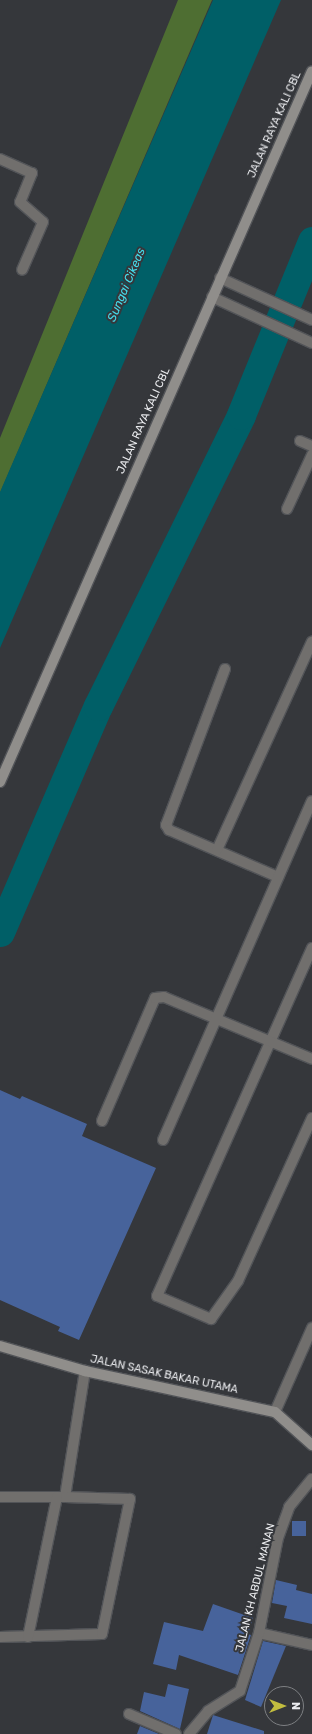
<!DOCTYPE html>
<style>
body{margin:0}
#map{position:relative;width:312px;height:1734px;overflow:hidden;background:#35373b;font-family:Rubik,sans-serif}
div>[style]{position:absolute}
.forest>*{inset:0;background:#4e6e32}
.water>*{inset:0;background:#005f67}
.river>*{height:29px;margin:-14.5px;padding:0 14.5px;transform-origin:14.5px;border-radius:14.5px;background:#005f67}
.building>*{inset:0;background:#47639b;transform-origin:0 0}
.roads{filter:drop-shadow(1px 0 #525458) drop-shadow(-1px 0 #525458) drop-shadow(0 1px #525458) drop-shadow(0 -1px #525458)}
.minor>*{height:10px;margin:-5px;padding:0 5px;transform-origin:5px;border-radius:5px;background:#716f6d}
.secondary>*{height:10px;margin:-5px;padding:0 5px;transform-origin:5px;border-radius:5px;background:#908e8b}
span{translate:-50% -50%;white-space:nowrap;text-align:center;line-height:1.15;-webkit-text-stroke:4px #35373b;paint-order:stroke}
.street-label{font-size:11px;color:#ecedf0}
.water-label{font-size:12px;color:#45deed;font-style:italic}
.north{position:absolute;left:264px;top:1686px;width:40px;height:40px;box-sizing:border-box;background:#35373b;border:1px solid #7e8083;border-radius:50%;rotate:90deg;font-size:11px;font-weight:700;line-height:16px;text-align:center;color:#ecedf0}
.north::after{content:'';display:block;margin:auto;width:14px;height:18px;background:#c2bd3f;clip-path:polygon(50% 0,100% 100%,50% 72%,0 100%)}
</style>
<div id="map">
<div class="forest">
<i style="clip-path:polygon(178px 0,212px 0,0 493px,0 438px)"></i>
</div>
<div class="water">
<i style="clip-path:polygon(213px 0,281px 0,0 648px,0 492px)"></i>
</div>
<div class="river">
<i style="left:0;top:932px;width:246px;rotate:-66.6deg"></i>
<i style="left:98px;top:706px;width:324px;rotate:-63.8deg"></i>
<i style="left:241px;top:415px;width:188px;rotate:-67.8deg"></i>
</div>
<div class="building">
<i style="clip-path:polygon(0 1090px,20px 1099px,22px 1096px,87px 1124px,82px 1136px,156px 1168px,79px 1340px,58px 1331px,60px 1327px,0 1300px)"></i>
<i style="left:292px;top:1521px;width:14px;height:15px"></i>
<i style="clip-path:polygon(276px 1580px,297px 1585px,296px 1590px,312px 1594px,312px 1624px,284px 1618px,287px 1606px,272px 1603px)"></i>
<i style="clip-path:polygon(213px 1604px,253px 1618px,248px 1634px,251px 1635px,238px 1675px,179px 1655px,176px 1670px,153px 1664px,164px 1622px,203px 1631px)"></i>
<i style="clip-path:polygon(263px 1641px,286px 1646px,261px 1707px,245px 1700px)"></i>
<i style="clip-path:polygon(168px 1684px,189px 1689px,180px 1729px,140px 1711px,144px 1692px,165px 1697px)"></i>
<i style="clip-path:polygon(213px 1715px,264px 1731px,264px 1734px,207px 1734px)"></i>
<i style="clip-path:polygon(140px 1726px,159px 1734px,137px 1734px)"></i>
</div>
<div class="roads">
<div class="minor">
<i style="left:0;top:159px;width:35px;rotate:24deg"></i>
<i style="left:32px;top:173px;width:31px;rotate:112deg"></i>
<i style="left:20px;top:202px;width:30px;rotate:41deg"></i>
<i style="left:43px;top:222px;width:52px;rotate:113.6deg"></i>
<i style="left:220px;top:278px;width:101px;rotate:24.5deg"></i>
<i style="left:212px;top:297px;width:110px;rotate:24.7deg"></i>
<i style="left:300px;top:441px;width:13px;rotate:23deg"></i>
<i style="left:287px;top:509px;width:60px;rotate:-65.2deg"></i>
<i style="left:225px;top:669px;width:167px;rotate:110.7deg"></i>
<i style="left:166px;top:825px;width:6px;rotate:59deg"></i>
<i style="left:169px;top:830px;width:119px;rotate:23.3deg"></i>
<i style="left:217px;top:850px;width:229px;rotate:-65.5deg"></i>
<i style="left:312px;top:948px;width:381px;rotate:114deg"></i>
<i style="left:157px;top:1296px;width:59px;rotate:23.1deg"></i>
<i style="left:211px;top:1319px;width:47px;rotate:-54.6deg"></i>
<i style="left:238px;top:1281px;width:179px;rotate:-65.6deg"></i>
<i style="left:102px;top:1121px;width:134px;rotate:-66.7deg"></i>
<i style="left:155px;top:998px;width:9px;rotate:-6deg"></i>
<i style="left:164px;top:997px;width:160px;rotate:22.7deg"></i>
<i style="left:163px;top:1140px;width:370px;rotate:-66.3deg"></i>
<i style="left:275px;top:1412px;width:92px;rotate:-66.2deg"></i>
<i style="left:0;top:1497px;width:65px"></i>
<i style="left:65px;top:1497px;width:128px;rotate:-81deg"></i>
<i style="left:259px;top:1633px;width:54px;rotate:12.8deg"></i>
<i style="left:0;top:1637px;width:102px;rotate:-1.7deg"></i>
<i style="left:102px;top:1634px;width:138px;rotate:-78.3deg"></i>
<i style="left:130px;top:1499px;width:65px;rotate:-178.2deg"></i>
<i style="left:28px;top:1637px;width:143px;rotate:-78.3deg"></i>
<i style="left:129px;top:1714px;width:51px;rotate:23.1deg"></i>
<i style="left:189px;top:1734px;width:30px;rotate:-50deg"></i>
<i style="left:208px;top:1711px;width:38px;rotate:-32deg"></i>
<i style="left:240px;top:1691px;width:61px;rotate:-71.9deg"></i>
<i style="left:259px;top:1633px;width:97px;rotate:-78.7deg"></i>
<i style="left:278px;top:1538px;width:33px;rotate:-70deg"></i>
<i style="left:289px;top:1507px;width:36px;rotate:-51deg"></i>
</div>
<div class="secondary">
<i style="left:0;top:782px;width:776px;rotate:-66.31deg"></i>
<i style="left:0;top:1346px;width:89px;rotate:16.4deg"></i>
<i style="left:85px;top:1371px;width:194px;rotate:12.2deg"></i>
<i style="left:275px;top:1412px;width:50px;rotate:41.7deg"></i>
</div>
</div>
<div class="street-label">
<span style="left:275px;top:125px;rotate:-66deg">JALAN RAYA KALI CBL</span>
<span style="left:144px;top:421px;rotate:-66deg">JALAN RAYA KALI CBL</span>
<span style="left:164px;top:1375px;rotate:12deg">JALAN SASAK BAKAR UTAMA</span>
<span style="left:256px;top:1588px;rotate:-76deg">JALAN KH ABDUL MANAN</span>
</div>
<div class="water-label">
<span style="left:127px;top:285px;rotate:-67deg">Sungai Cikeas</span>
</div>
<div class="north">N</div>
</div>
